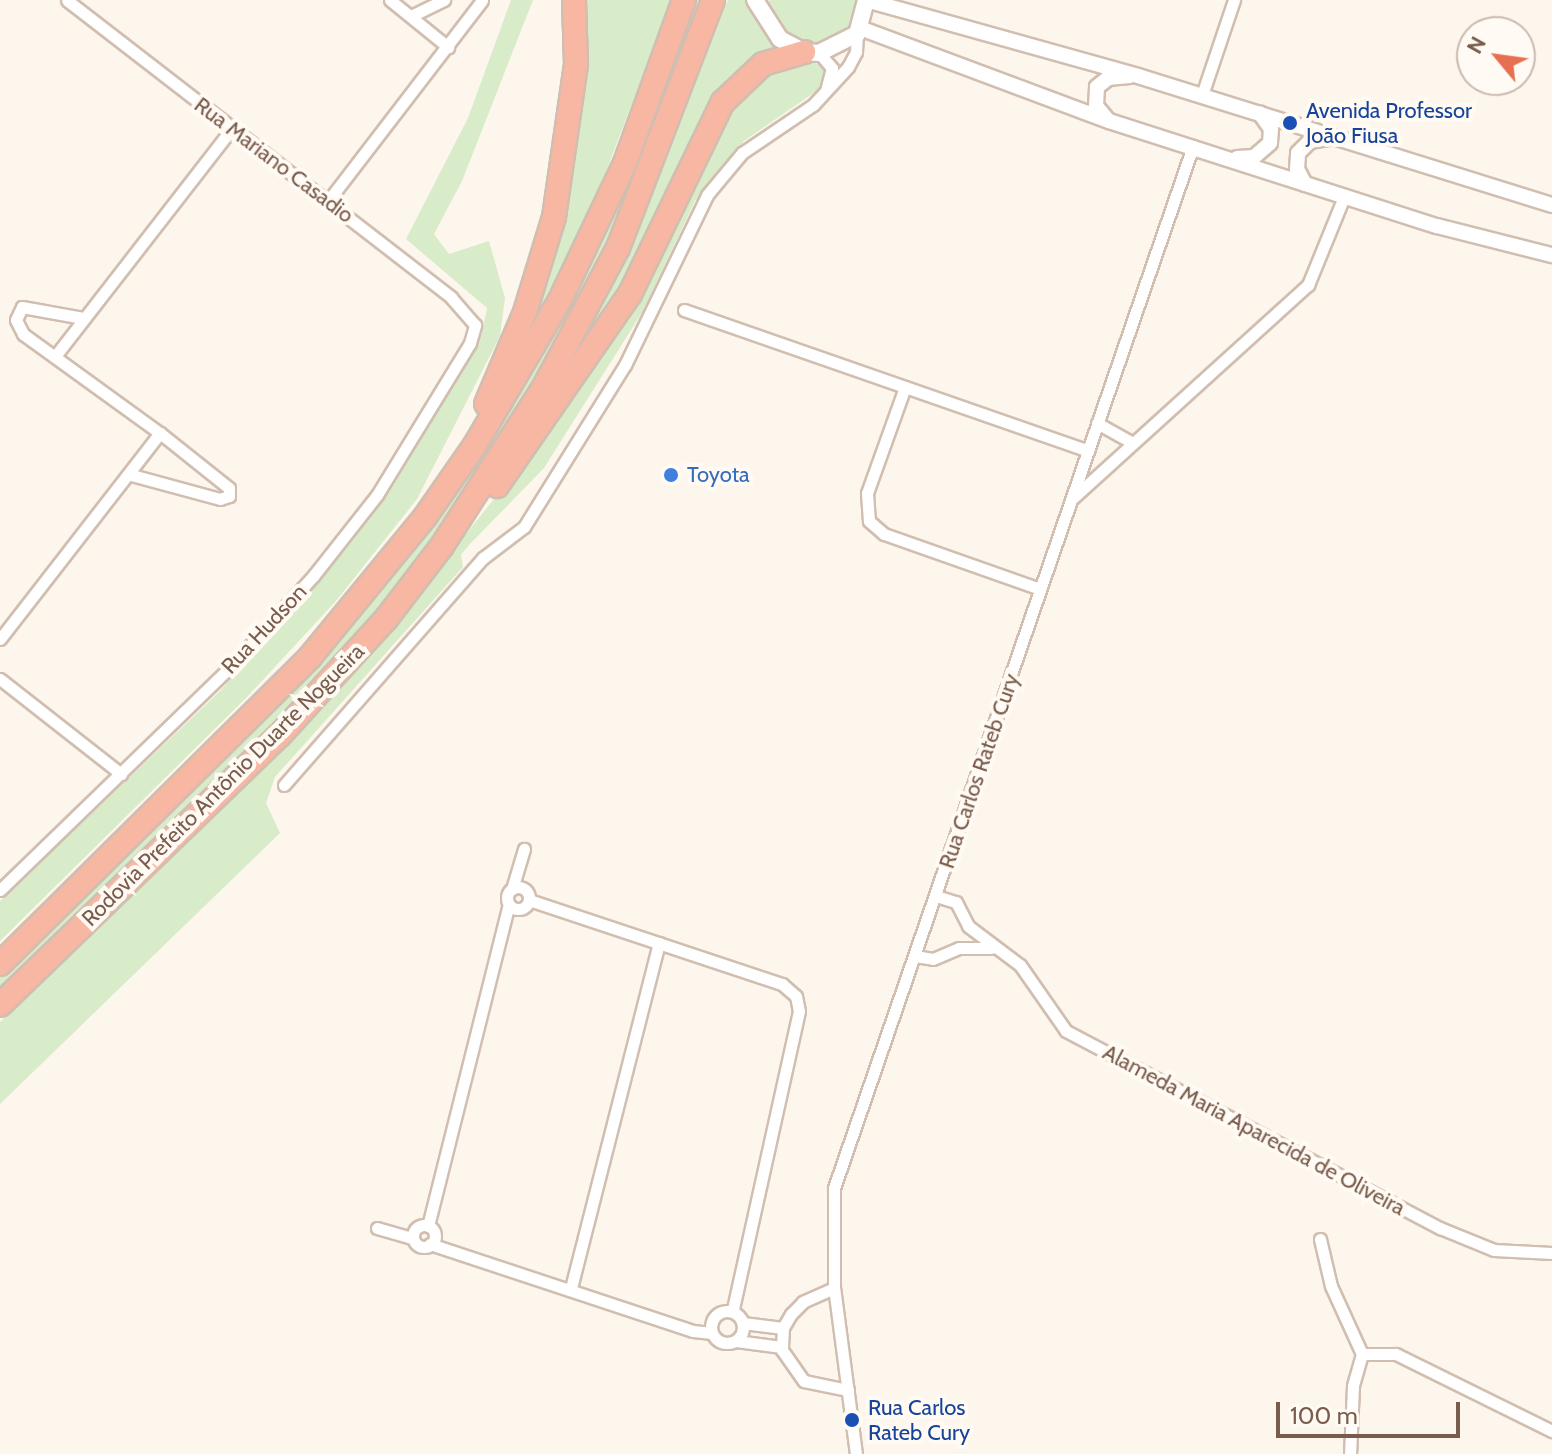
<!DOCTYPE html>
<meta charset="utf-8">
<style>
body{margin:0}
#map{position:relative;width:1552px;height:1454px;overflow:hidden;background:#fdf6ec;font-family:Cabin,sans-serif}
div>[style]{position:absolute}
.green>*{inset:0;background:#d8ecc9}
.roads{filter:drop-shadow(2px 0 #d1beb0) drop-shadow(-2px 0 #d1beb0) drop-shadow(0 2px #d1beb0) drop-shadow(0 -2px #d1beb0)}
.minor>*{height:11px;margin:-5.5px;padding:0 5.5px;transform-origin:5.5px;border-radius:5.5px;background:#fff}
.minor>.ring{margin:-5.5px;padding:0;box-sizing:content-box;background:none;border:11px solid #fff;border-radius:50%}
.tertiary>*{height:14px;margin:-7px;padding:0 7px;transform-origin:7px;border-radius:7px;background:#fff}
.secondary>*{height:16px;margin:-8px;padding:0 8px;transform-origin:8px;border-radius:8px;background:#fff}
.motorway>*{height:22px;margin:-11px;padding:0 11px;transform-origin:11px;border-radius:11px;background:#f7b7a3}
.dots>*{width:22px;height:22px;translate:-50% -50%;box-sizing:border-box;border:4px solid #fffaf3;border-radius:50%}
span{translate:-50% -50%;white-space:nowrap;text-align:center;line-height:1.15;-webkit-text-stroke:8px #fffaf3;paint-order:stroke}
.transit-label{font-size:22px;color:#164399}
.left{translate:0 -50%;text-align:left}
.street-label{font-size:22px;color:#7a5c4d}
.shop-label{font-size:22px;color:#366cbe}
.north{position:absolute;left:1456px;top:16px;width:80px;height:80px;box-sizing:border-box;background:#fffaf3;border:2px solid #cabbb1;border-radius:50%;rotate:299deg;font-size:22px;font-weight:700;line-height:32px;text-align:center;color:#7a5c4d}
.north::after{content:'';display:block;margin:auto;width:28px;height:36px;background:#e76f51;clip-path:polygon(50% 0,100% 100%,50% 72%,0 100%)}
.scale{position:absolute;left:1276px;top:1402px;width:184px;height:36px;box-sizing:border-box;border:4px solid #7a5c4d;border-top:0;padding-left:10px;font-size:24px;line-height:28px;white-space:nowrap;color:#7a5c4d;-webkit-text-stroke:6px #fffaf3;paint-order:stroke}
</style>
<div id="map">
<div class="green">
<i style="clip-path:polygon(511px 0,533px 0,462px 181px,434px 234px,449px 254px,489px 241px,505px 298px,500px 336px,417px 499px,336px 601px,248px 696px,0 941px,0 901px,219px 692px,351px 543px,395px 483px,482px 333px,487px 308px,406px 239px,468px 118px)"></i>
<i style="clip-path:polygon(580px 0,671px 0,593px 206px,518px 351px,541px 283px)"></i>
<i style="clip-path:polygon(693px 0,705px 0,663px 126px,570px 328px,416px 568px,302px 702px,0 994px,0 976px,329px 649px,437px 515px,584px 275px,627px 182px)"></i>
<i style="clip-path:polygon(728px 0,745px 0,767px 37px,784px 50px,728px 79px,714px 97px,635px 267px,540px 417px,630px 253px)"></i>
<i style="clip-path:polygon(769px 0,860px 0,850px 29px,828px 44px,810px 46px,786px 36px,771px 15px)"></i>
<i style="clip-path:polygon(811px 60px,826px 70px,821px 88px,744px 141px,695px 201px,643px 311px,544px 468px,470px 544px,461px 555px,463px 567px,275px 777px,266px 803px,280px 833px,0 1104px,0 1022px,264px 766px,372px 650px,511px 478px,725px 111px,762px 72px)"></i>
</div>
<div class="roads">
<div class="minor">
<i style="left:390px;top:0;width:75px;rotate:39deg"></i>
<i style="left:411px;top:16px;width:37px;rotate:-26deg"></i>
<i style="left:819px;top:53px;width:20px;rotate:49deg"></i>
<i style="left:832px;top:68px;width:20px;rotate:105deg"></i>
<i style="left:1202px;top:95px;width:100px;rotate:-71.4deg"></i>
<i style="left:328px;top:201px;width:253px;rotate:-52.5deg"></i>
<i style="left:684px;top:310px;width:428px;rotate:19.2deg"></i>
<i style="left:83px;top:318px;width:62px;rotate:-169.8deg"></i>
<i style="left:22px;top:307px;width:14px;rotate:115deg"></i>
<i style="left:16px;top:320px;width:16px;rotate:63deg"></i>
<i style="left:23px;top:334px;width:169px;rotate:35.9deg"></i>
<i style="left:160px;top:433px;width:88px;rotate:38.6deg"></i>
<i style="left:229px;top:488px;width:8px;rotate:90deg"></i>
<i style="left:229px;top:496px;width:9px;rotate:162deg"></i>
<i style="left:220px;top:499px;width:95px;rotate:-164.8deg"></i>
<i style="left:56px;top:355px;width:286px;rotate:-52.2deg"></i>
<i style="left:905px;top:387px;width:113px;rotate:109.7deg"></i>
<i style="left:867px;top:493px;width:28px;rotate:86deg"></i>
<i style="left:869px;top:521px;width:20px;rotate:41deg"></i>
<i style="left:884px;top:534px;width:165px;rotate:19.4deg"></i>
<i style="left:1097px;top:423px;width:41px;rotate:29.1deg"></i>
<i style="left:1074px;top:497px;width:316px;rotate:-42.2deg"></i>
<i style="left:1308px;top:285px;width:95px;rotate:-67.8deg"></i>
<i style="left:0;top:639px;width:261px;rotate:-52.2deg"></i>
<i style="left:0;top:679px;width:154px;rotate:38.1deg"></i>
<i style="left:284px;top:785px;width:302px;rotate:-48.8deg"></i>
<i style="left:483px;top:558px;width:51px;rotate:-37.1deg"></i>
<i style="left:524px;top:527px;width:191px;rotate:-58.1deg"></i>
<i style="left:625px;top:365px;width:189px;rotate:-64.2deg"></i>
<i style="left:707px;top:195px;width:55px;rotate:-50.2deg"></i>
<i style="left:742px;top:153px;width:86px;rotate:-34.1deg"></i>
<i style="left:813px;top:105px;width:52px;rotate:-47.4deg"></i>
<i style="left:848px;top:67px;width:17px;rotate:-62deg"></i>
<i style="left:856px;top:52px;width:18px;rotate:-87deg"></i>
<i class="ring" style="left:507px;top:887px;width:11px;height:11px"></i>
<i style="left:512px;top:889px;width:42px;rotate:-73.3deg"></i>
<i style="left:0;top:890px;width:326px;rotate:-44.1deg"></i>
<i style="left:234px;top:663px;width:119px;rotate:-47.7deg"></i>
<i style="left:314px;top:575px;width:102px;rotate:-51.8deg"></i>
<i style="left:377px;top:495px;width:178px;rotate:-58.5deg"></i>
<i style="left:470px;top:343px;width:19px;rotate:-74deg"></i>
<i style="left:475px;top:325px;width:37px;rotate:-131deg"></i>
<i style="left:451px;top:297px;width:485px;rotate:-142.3deg"></i>
<i style="left:936px;top:896px;width:21px;rotate:17deg"></i>
<i style="left:956px;top:902px;width:27px;rotate:63deg"></i>
<i style="left:968px;top:926px;width:65px;rotate:36.9deg"></i>
<i style="left:1020px;top:965px;width:80px;rotate:55.1deg"></i>
<i style="left:1066px;top:1031px;width:423px;rotate:27.8deg"></i>
<i style="left:1440px;top:1228px;width:58px;rotate:22.2deg"></i>
<i style="left:1494px;top:1250px;width:58px;rotate:3deg"></i>
<i style="left:529px;top:900px;width:267px;rotate:18.4deg"></i>
<i style="left:782px;top:984px;width:18px;rotate:41deg"></i>
<i style="left:796px;top:996px;width:15px;rotate:79deg"></i>
<i style="left:799px;top:1011px;width:308px;rotate:102.5deg"></i>
<i style="left:915px;top:956px;width:18px;rotate:9deg"></i>
<i style="left:933px;top:959px;width:28px;rotate:-23deg"></i>
<i style="left:959px;top:948px;width:32px"></i>
<i class="ring" style="left:413px;top:1225px;width:11px;height:11px"></i>
<i style="left:428px;top:1226px;width:332px;rotate:-75.9deg"></i>
<i style="left:377px;top:1228px;width:37px;rotate:16deg"></i>
<i style="left:1320px;top:1239px;width:48px;rotate:76.8deg"></i>
<i style="left:1331px;top:1286px;width:75px;rotate:65.5deg"></i>
<i style="left:1362px;top:1354px;width:33px;rotate:106deg"></i>
<i style="left:1353px;top:1386px;width:68px;rotate:92.5deg"></i>
<i style="left:430px;top:1244px;width:277px;rotate:18.3deg"></i>
<i style="left:693px;top:1331px;width:19px;rotate:6deg"></i>
<i style="left:571px;top:1288px;width:356px;rotate:-75.7deg"></i>
<i style="left:834px;top:1288px;width:34px;rotate:156deg"></i>
<i style="left:803px;top:1302px;width:17px;rotate:135deg"></i>
<i style="left:791px;top:1314px;width:16px;rotate:120deg"></i>
<i style="left:783px;top:1328px;width:22px;rotate:93deg"></i>
<i style="left:782px;top:1350px;width:38px;rotate:55deg"></i>
<i style="left:804px;top:1381px;width:45px;rotate:11.6deg"></i>
<i class="ring" style="left:711px;top:1311px;width:21px;height:21px"></i>
<i style="left:743px;top:1323px;width:40px;rotate:7.1deg"></i>
<i style="left:736px;top:1341px;width:46px;rotate:7.4deg"></i>
<i style="left:1362px;top:1354px;width:34px"></i>
<i style="left:1396px;top:1354px;width:174px;rotate:26.3deg"></i>
<i style="left:856px;top:1454px;width:167px;rotate:-97.5deg"></i>
<i style="left:834px;top:1288px;width:100px;rotate:-90deg"></i>
<i style="left:834px;top:1188px;width:1102px;rotate:-70.99deg"></i>
</div>
<div class="tertiary">
<i style="left:866px;top:0;width:282px;rotate:15.6deg"></i>
<i style="left:1138px;top:76px;width:434px;rotate:17.3deg"></i>
<i style="left:860px;top:28px;width:266px;rotate:20.5deg"></i>
<i style="left:1109px;top:121px;width:344px;rotate:17.8deg"></i>
<i style="left:1437px;top:226px;width:119px;rotate:14.2deg"></i>
<i style="left:1107px;top:119px;width:17px;rotate:-130deg"></i>
<i style="left:1096px;top:106px;width:19px;rotate:-87deg"></i>
<i style="left:1097px;top:87px;width:14px;rotate:-39deg"></i>
<i style="left:1108px;top:78px;width:22px;rotate:-5deg"></i>
<i style="left:1237px;top:158px;width:17px;rotate:-3deg"></i>
<i style="left:1254px;top:157px;width:21px;rotate:-41deg"></i>
<i style="left:1270px;top:143px;width:14px;rotate:-86deg"></i>
<i style="left:1271px;top:129px;width:19px;rotate:-125deg"></i>
<i style="left:1305px;top:184px;width:17px;rotate:-118deg"></i>
<i style="left:1297px;top:169px;width:16px;rotate:-86deg"></i>
<i style="left:1298px;top:153px;width:17px;rotate:-45deg"></i>
<i style="left:1310px;top:141px;width:18px;rotate:-9deg"></i>
</div>
<div class="secondary">
<i style="left:755px;top:0;width:46px;rotate:57.3deg"></i>
<i style="left:780px;top:39px;width:27px;rotate:28deg"></i>
<i style="left:804px;top:52px;width:15px;rotate:4deg"></i>
<i style="left:819px;top:53px;width:42px;rotate:-26.6deg"></i>
<i style="left:857px;top:34px;width:35px;rotate:-75deg"></i>
</div>
<div class="motorway">
<i style="left:486px;top:404px;width:100px;rotate:-67deg"></i>
<i style="left:525px;top:312px;width:99px;rotate:-73deg"></i>
<i style="left:554px;top:217px;width:155px;rotate:-81.8deg"></i>
<i style="left:576px;top:64px;width:64px;rotate:-91.8deg"></i>
<i style="left:497px;top:486px;width:234px;rotate:-55.3deg"></i>
<i style="left:630px;top:294px;width:213px;rotate:-64.2deg"></i>
<i style="left:723px;top:102px;width:55px;rotate:-43.5deg"></i>
<i style="left:763px;top:64px;width:43px;rotate:-16.3deg"></i>
<i style="left:0;top:964px;width:436px;rotate:-44.7deg"></i>
<i style="left:310px;top:657px;width:181px;rotate:-50.6deg"></i>
<i style="left:425px;top:517px;width:88px;rotate:-55.2deg"></i>
<i style="left:475px;top:445px;width:168px;rotate:-59.6deg"></i>
<i style="left:560px;top:300px;width:152px;rotate:-64.6deg"></i>
<i style="left:625px;top:163px;width:173px;rotate:-70.1deg"></i>
<i style="left:0;top:1005px;width:388px;rotate:-44deg"></i>
<i style="left:279px;top:736px;width:159px;rotate:-47.6deg"></i>
<i style="left:386px;top:619px;width:92px;rotate:-52.5deg"></i>
<i style="left:442px;top:546px;width:189px;rotate:-57.3deg"></i>
<i style="left:544px;top:387px;width:157px;rotate:-62deg"></i>
<i style="left:618px;top:248px;width:266px;rotate:-69deg"></i>
</div>
</div>
<div class="dots">
<i style="left:1290px;top:123px;background:#1a4fb4"></i>
<i style="left:671px;top:475px;background:#3f7fe0"></i>
<i style="left:852px;top:1420px;background:#1a4fb4"></i>
</div>
<div class="transit-label">
<span class="left" style="left:1306px;top:123px">Avenida Professor<br>João Fiusa</span>
<span class="left" style="left:868px;top:1420px">Rua Carlos<br>Rateb Cury</span>
</div>
<div class="street-label">
<span style="left:274px;top:160px;rotate:37deg">Rua Mariano Casadio</span>
<span style="left:264px;top:629px;rotate:-47deg">Rua Hudson</span>
<span style="left:979px;top:771px;rotate:-71deg">Rua Carlos Rateb Cury</span>
<span style="left:223px;top:785px;rotate:-45deg">Rodovia Prefeito Antônio Duarte Nogueira</span>
<span style="left:1254px;top:1130px;rotate:28deg">Alameda Maria Aparecida de Oliveira</span>
</div>
<div class="shop-label">
<span class="left" style="left:687px;top:475px">Toyota</span>
</div>
<div class="north">N</div>
<div class="scale">100 m</div>
</div>
